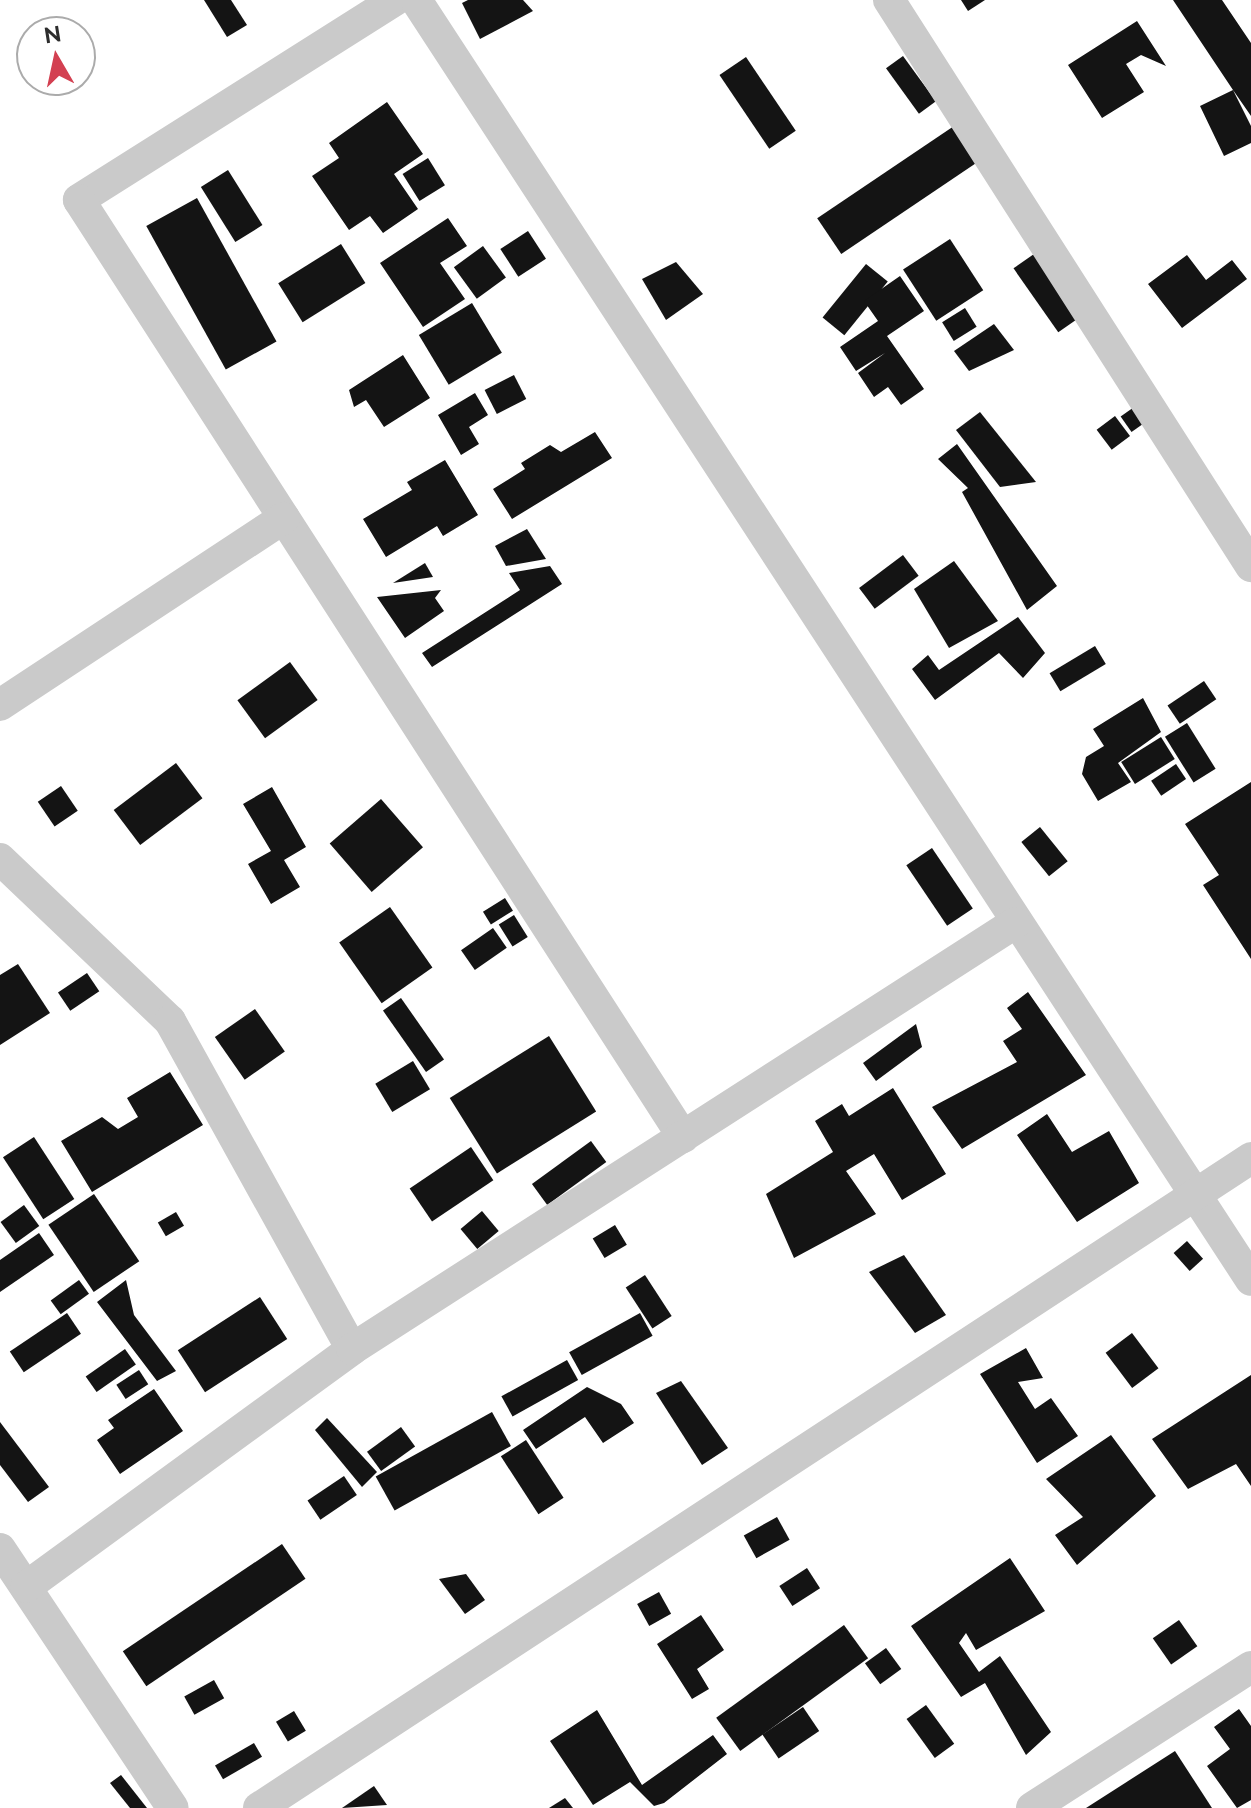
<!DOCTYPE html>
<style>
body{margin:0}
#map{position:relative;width:1251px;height:1808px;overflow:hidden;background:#fff;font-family:Raleway,sans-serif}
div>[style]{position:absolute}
.building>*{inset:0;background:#141414;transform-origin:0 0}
.minor>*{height:32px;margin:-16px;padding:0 16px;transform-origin:16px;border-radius:16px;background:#cacaca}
span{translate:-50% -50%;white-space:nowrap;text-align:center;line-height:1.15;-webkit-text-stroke:8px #fff;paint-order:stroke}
.north{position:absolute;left:16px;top:16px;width:80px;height:80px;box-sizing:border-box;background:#fff;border:2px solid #ababab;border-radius:50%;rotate:351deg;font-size:22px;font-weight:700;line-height:32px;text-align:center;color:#2d2d2d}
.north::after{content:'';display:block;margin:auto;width:28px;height:36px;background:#d34051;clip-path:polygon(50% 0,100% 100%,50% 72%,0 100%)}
</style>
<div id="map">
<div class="building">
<i style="clip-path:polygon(204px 0,231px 0,247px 25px,227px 37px)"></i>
<i style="clip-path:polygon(468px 0,523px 0,533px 11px,480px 39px,462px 3px)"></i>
<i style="clip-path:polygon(961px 0,985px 0,968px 11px)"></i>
<i style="clip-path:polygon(1173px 0,1222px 0,1251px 43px,1251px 116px,1233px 90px,1251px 126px,1251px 143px,1224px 156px,1200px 106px,1233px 90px)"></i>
<i style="clip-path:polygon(1137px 21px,1166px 66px,1141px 55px,1126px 64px,1144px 92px,1102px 118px,1068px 65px)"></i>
<i style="left:903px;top:56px;width:56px;height:21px;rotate:54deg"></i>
<i style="left:746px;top:57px;width:89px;height:32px;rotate:56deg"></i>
<i style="clip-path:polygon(387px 102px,423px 154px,394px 174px,418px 209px,383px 233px,370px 216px,349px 230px,312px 176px,339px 158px,329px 143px)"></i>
<i style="left:954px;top:126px;width:43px;height:165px;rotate:56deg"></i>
<i style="left:428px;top:158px;width:32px;height:30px;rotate:58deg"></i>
<i style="left:228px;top:170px;width:65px;height:32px;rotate:58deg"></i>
<i style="left:197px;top:198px;width:164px;height:58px;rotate:61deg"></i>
<i style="clip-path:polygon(448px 218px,467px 246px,440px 263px,465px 299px,423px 327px,380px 263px)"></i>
<i style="left:528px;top:231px;width:33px;height:33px;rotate:57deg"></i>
<i style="left:950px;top:239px;width:61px;height:56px;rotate:57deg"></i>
<i style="left:341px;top:244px;width:46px;height:74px;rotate:58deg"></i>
<i style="left:483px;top:246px;width:39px;height:36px;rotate:54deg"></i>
<i style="left:1034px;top:254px;width:78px;height:25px;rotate:55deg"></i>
<i style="clip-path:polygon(1187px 255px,1206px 280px,1232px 260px,1247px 279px,1182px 328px,1148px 284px)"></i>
<i style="clip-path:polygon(676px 262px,703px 294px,666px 320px,642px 279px)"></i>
<i style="left:866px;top:264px;width:28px;height:69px;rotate:39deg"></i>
<i style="clip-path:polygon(900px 276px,924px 311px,887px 336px,924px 389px,901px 405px,888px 387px,874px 397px,858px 373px,885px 353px,856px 371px,840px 347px,878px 321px,864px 301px)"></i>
<i style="left:472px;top:303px;width:58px;height:62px;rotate:59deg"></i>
<i style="left:965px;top:308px;width:22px;height:27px;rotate:58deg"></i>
<i style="clip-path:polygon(994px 324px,1014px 350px,969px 371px,954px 351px)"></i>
<i style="clip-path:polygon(403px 355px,430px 398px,384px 427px,366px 400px,354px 407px,349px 390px)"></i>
<i style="left:514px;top:375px;width:27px;height:33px;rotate:63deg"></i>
<i style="clip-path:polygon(475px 393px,488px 415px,469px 427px,479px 444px,461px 455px,438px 415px)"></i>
<i style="left:1137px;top:405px;width:19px;height:20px;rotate:55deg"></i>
<i style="clip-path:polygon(980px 412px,1036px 482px,1000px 487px,956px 430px)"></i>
<i style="left:1115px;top:416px;width:25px;height:23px;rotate:53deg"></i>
<i style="clip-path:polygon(595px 432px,612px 458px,512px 519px,493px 489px,525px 469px,521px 463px,550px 445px,561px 452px)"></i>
<i style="clip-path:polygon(957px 444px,1057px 586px,1027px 610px,962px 492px,968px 488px,938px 459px)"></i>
<i style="clip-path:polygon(445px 460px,478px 515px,443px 536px,437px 526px,386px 557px,363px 519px,412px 490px,407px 482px)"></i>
<i style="clip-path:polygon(527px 529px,546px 559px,506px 566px,495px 546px)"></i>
<i style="left:903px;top:555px;width:26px;height:55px;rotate:53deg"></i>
<i style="clip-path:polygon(954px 561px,998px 621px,949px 648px,914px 589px)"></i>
<i style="clip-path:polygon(425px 563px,433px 577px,393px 583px)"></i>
<i style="clip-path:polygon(550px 566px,562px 584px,432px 667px,422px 653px,520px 590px,509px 573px)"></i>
<i style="clip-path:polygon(441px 590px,435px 598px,444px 611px,405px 638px,377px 597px)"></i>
<i style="clip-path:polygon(1018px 617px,1045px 653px,1023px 678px,999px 653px,935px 700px,912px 669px,928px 655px,939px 670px)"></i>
<i style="left:1095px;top:646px;width:21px;height:53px;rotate:59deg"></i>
<i style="left:290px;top:662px;width:47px;height:65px;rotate:54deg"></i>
<i style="left:1204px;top:681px;width:22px;height:44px;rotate:56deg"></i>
<i style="clip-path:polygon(1143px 698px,1161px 732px,1118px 763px,1131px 782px,1098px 801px,1082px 774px,1086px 757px,1104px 746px,1093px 729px)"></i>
<i style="left:1187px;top:723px;width:54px;height:26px;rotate:58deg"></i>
<i style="left:1161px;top:737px;width:26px;height:47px;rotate:58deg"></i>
<i style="left:176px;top:763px;width:44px;height:78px;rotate:53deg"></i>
<i style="left:1176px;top:764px;width:18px;height:30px;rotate:56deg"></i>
<i style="clip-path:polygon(1251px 782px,1251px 959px,1203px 885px,1219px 875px,1185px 824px)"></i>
<i style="left:61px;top:786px;width:30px;height:28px;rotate:56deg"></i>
<i style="clip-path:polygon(272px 787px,306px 847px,284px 860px,300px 887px,271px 904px,248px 864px,271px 851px,243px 804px)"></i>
<i style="left:381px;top:799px;width:64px;height:68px;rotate:49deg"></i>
<i style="left:1040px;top:827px;width:44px;height:24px;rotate:51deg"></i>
<i style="left:932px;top:848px;width:73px;height:31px;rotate:56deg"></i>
<i style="left:505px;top:898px;width:15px;height:26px;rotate:58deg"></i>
<i style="left:390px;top:907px;width:74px;height:62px;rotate:55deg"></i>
<i style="left:514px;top:915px;width:26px;height:18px;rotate:58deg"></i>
<i style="left:493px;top:928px;width:24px;height:39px;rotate:55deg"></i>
<i style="clip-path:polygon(18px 964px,50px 1013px,0 1045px,0 975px)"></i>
<i style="left:87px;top:973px;width:22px;height:35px;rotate:56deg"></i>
<i style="clip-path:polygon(1028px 992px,1086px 1075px,962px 1149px,932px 1107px,1017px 1062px,1003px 1041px,1022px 1029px,1007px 1008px)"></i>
<i style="left:401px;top:998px;width:75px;height:22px;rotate:55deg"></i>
<i style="left:255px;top:1009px;width:52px;height:49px;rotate:55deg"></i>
<i style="clip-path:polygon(916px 1024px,922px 1047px,876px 1081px,863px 1063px)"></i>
<i style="left:549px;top:1036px;width:89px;height:117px;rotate:58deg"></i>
<i style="left:413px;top:1061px;width:33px;height:44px;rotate:59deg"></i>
<i style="clip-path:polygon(170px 1072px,203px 1125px,92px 1192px,61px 1141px,102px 1117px,118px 1129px,138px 1117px,127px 1098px)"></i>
<i style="clip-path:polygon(893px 1088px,946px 1174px,902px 1200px,874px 1154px,846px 1171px,876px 1214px,794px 1258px,766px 1194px,833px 1152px,815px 1121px,842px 1104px,849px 1116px)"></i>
<i style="clip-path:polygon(1047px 1114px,1072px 1152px,1109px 1131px,1139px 1183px,1077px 1222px,1017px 1135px)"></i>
<i style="left:34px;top:1137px;width:74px;height:37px;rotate:57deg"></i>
<i style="left:591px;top:1141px;width:26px;height:73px;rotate:54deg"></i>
<i style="left:471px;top:1147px;width:40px;height:74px;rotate:56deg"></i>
<i style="left:94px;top:1194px;width:81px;height:55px;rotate:56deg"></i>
<i style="left:24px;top:1205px;width:26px;height:29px;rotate:54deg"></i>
<i style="left:482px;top:1211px;width:26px;height:28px;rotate:50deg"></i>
<i style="left:176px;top:1212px;width:16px;height:21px;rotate:60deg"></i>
<i style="left:615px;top:1225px;width:23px;height:26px;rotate:59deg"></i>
<i style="clip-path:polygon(39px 1233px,54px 1255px,0 1292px,0 1260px)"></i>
<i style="left:1187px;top:1241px;width:24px;height:18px;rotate:48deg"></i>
<i style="clip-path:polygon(904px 1255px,946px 1315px,915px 1333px,869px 1272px)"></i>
<i style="left:645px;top:1275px;width:49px;height:23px;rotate:57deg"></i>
<i style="left:79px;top:1280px;width:17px;height:35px;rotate:54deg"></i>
<i style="clip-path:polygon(126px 1280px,134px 1315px,176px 1371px,157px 1381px,97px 1302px)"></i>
<i style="left:260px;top:1297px;width:50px;height:98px;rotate:57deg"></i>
<i style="left:67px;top:1313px;width:25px;height:69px;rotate:56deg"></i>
<i style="left:640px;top:1313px;width:26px;height:81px;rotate:61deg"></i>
<i style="left:1132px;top:1333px;width:44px;height:33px;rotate:53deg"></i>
<i style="clip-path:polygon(1026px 1348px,1043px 1378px,1018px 1382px,1035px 1409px,1051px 1398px,1078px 1436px,1037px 1463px,980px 1374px)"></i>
<i style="left:125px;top:1349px;width:19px;height:48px;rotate:55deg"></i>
<i style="left:567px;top:1360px;width:23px;height:75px;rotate:61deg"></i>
<i style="left:139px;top:1370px;width:17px;height:27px;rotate:57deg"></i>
<i style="clip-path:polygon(1251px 1375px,1251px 1486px,1236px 1464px,1188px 1489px,1152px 1439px)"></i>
<i style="clip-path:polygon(681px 1381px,728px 1448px,702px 1465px,656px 1393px)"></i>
<i style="clip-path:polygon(587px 1387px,621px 1404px,634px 1423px,603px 1443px,585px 1417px,536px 1449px,523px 1430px)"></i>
<i style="clip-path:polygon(154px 1389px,183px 1431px,120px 1474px,97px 1440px,114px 1428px,108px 1420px)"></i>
<i style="left:492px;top:1412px;width:39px;height:133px;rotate:61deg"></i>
<i style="clip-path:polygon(327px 1418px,377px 1472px,362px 1487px,315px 1430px)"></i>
<i style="clip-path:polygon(0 1422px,49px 1487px,28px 1502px,0 1465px)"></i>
<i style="left:401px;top:1427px;width:24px;height:42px;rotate:54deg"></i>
<i style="clip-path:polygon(1111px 1435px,1156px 1496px,1077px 1565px,1055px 1535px,1083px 1517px,1046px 1479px)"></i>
<i style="left:526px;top:1440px;width:69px;height:30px;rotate:57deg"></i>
<i style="left:344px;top:1476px;width:23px;height:44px;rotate:56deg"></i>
<i style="left:777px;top:1517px;width:26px;height:38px;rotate:61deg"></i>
<i style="left:282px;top:1544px;width:42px;height:192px;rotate:56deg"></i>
<i style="clip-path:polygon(1010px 1558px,1045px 1611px,976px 1650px,966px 1633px,959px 1643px,979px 1672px,1000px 1656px,1051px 1732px,1026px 1755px,985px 1683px,961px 1697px,911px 1626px)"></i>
<i style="left:807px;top:1568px;width:24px;height:33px;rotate:57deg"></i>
<i style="clip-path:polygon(466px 1574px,485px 1600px,465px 1614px,439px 1579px)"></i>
<i style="left:659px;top:1592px;width:25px;height:25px;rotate:61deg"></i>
<i style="clip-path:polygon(701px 1615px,724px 1650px,697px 1669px,709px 1689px,692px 1699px,657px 1644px)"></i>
<i style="left:1179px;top:1620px;width:32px;height:32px;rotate:55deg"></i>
<i style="left:844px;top:1625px;width:41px;height:158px;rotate:54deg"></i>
<i style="left:886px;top:1648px;width:26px;height:26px;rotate:54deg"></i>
<i style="left:214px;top:1680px;width:21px;height:34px;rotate:61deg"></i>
<i style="left:926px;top:1705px;width:48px;height:24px;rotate:54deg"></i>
<i style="left:803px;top:1707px;width:29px;height:49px;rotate:56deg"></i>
<i style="clip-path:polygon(1239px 1709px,1251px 1726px,1251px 1800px,1237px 1808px,1207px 1766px,1230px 1749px,1214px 1727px)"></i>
<i style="clip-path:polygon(597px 1710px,642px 1785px,713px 1735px,727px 1754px,664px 1803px,654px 1806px,630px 1782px,593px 1805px,550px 1741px)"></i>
<i style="left:294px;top:1711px;width:23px;height:21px;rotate:59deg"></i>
<i style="left:254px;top:1743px;width:16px;height:45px;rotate:60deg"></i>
<i style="clip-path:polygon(1175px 1751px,1212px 1808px,1086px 1808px)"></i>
<i style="clip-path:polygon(121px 1775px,147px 1808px,130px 1808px,110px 1783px)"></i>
<i style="clip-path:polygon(374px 1786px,387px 1805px,342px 1808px)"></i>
<i style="clip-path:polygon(565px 1798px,573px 1808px,549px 1808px)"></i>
</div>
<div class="minor">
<i style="left:395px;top:0;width:374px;rotate:147.7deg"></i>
<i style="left:79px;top:200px;width:1115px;rotate:57.19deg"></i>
<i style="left:416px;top:0;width:1528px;rotate:56.88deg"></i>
<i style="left:889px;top:0;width:672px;rotate:57.4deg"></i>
<i style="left:0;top:705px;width:340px;rotate:-33.4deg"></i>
<i style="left:0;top:859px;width:235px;rotate:43.6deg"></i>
<i style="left:170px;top:1021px;width:375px;rotate:61deg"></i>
<i style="left:0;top:1549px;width:311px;rotate:56.3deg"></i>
<i style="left:26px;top:1587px;width:404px;rotate:-36.1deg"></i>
<i style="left:352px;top:1349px;width:788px;rotate:-32.72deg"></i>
<i style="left:259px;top:1808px;width:1186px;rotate:-33.23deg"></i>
<i style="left:1032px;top:1808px;width:260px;rotate:-32.8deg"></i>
</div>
<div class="north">N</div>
</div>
